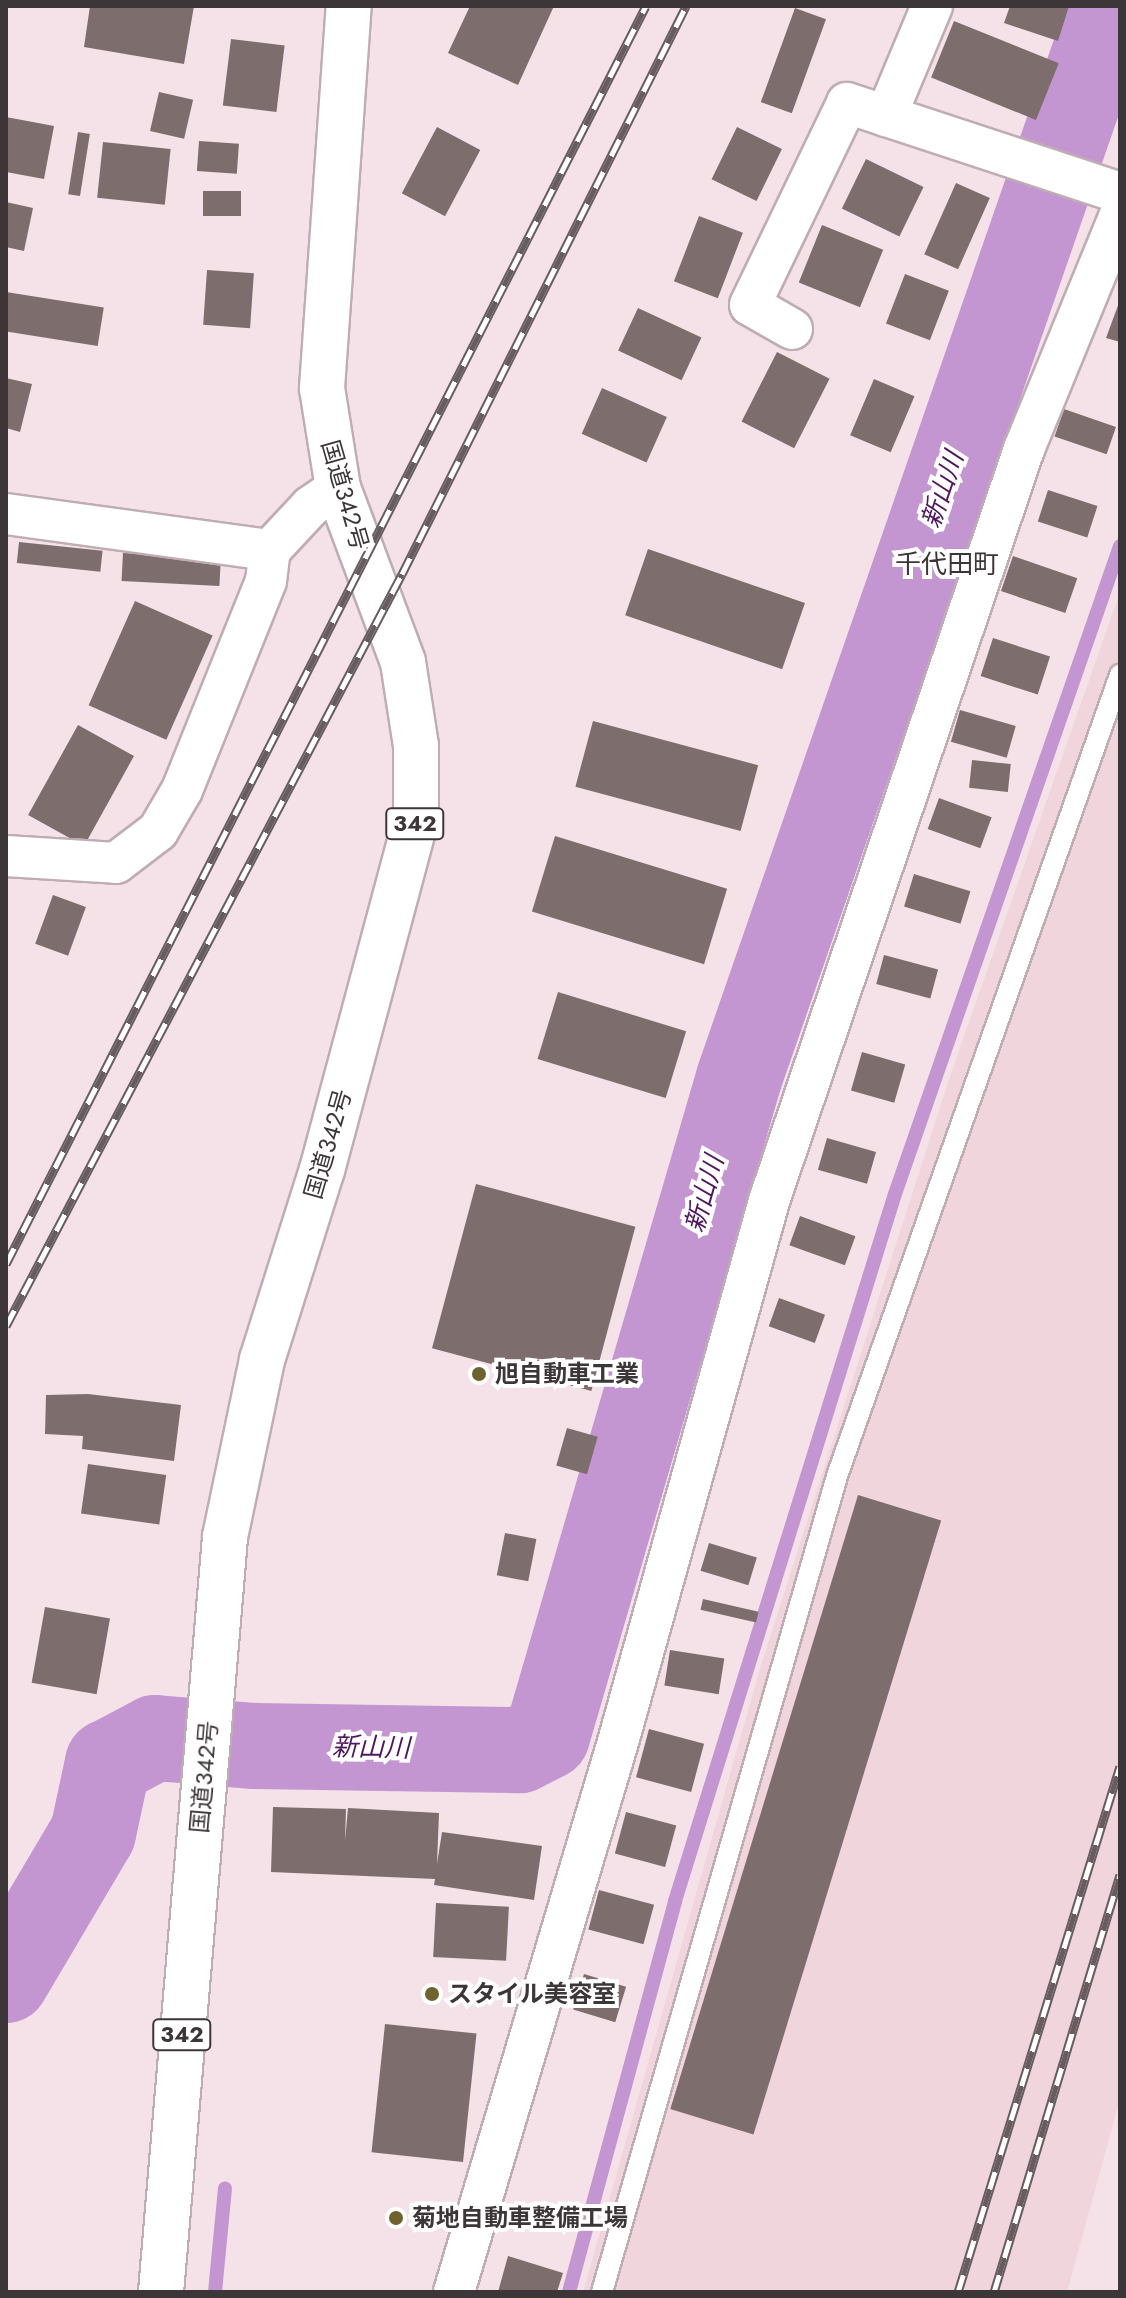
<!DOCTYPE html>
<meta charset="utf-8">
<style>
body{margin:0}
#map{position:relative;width:1126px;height:2298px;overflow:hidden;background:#f5e2e8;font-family:Jost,"Noto Sans JP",sans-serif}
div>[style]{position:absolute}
.built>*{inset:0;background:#f0d5dd}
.stream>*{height:14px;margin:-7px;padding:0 7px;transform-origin:7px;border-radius:7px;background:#c396d2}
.river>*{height:86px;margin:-43px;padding:0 43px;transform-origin:43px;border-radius:43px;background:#c396d2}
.building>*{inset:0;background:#7e6d6d;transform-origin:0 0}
.roads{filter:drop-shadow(2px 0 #bfadb3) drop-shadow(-2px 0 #bfadb3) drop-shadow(0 2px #bfadb3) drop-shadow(0 -2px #bfadb3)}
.service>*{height:20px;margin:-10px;padding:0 10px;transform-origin:10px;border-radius:10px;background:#fff}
.minor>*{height:40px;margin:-20px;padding:0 20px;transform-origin:20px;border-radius:20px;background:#fff}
.trunk>*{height:44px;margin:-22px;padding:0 22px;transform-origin:22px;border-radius:22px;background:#fff}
.rail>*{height:9px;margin-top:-4.5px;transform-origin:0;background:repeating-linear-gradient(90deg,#fff 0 18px,#675d60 0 36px);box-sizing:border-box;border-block:2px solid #675d60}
.dots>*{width:22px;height:22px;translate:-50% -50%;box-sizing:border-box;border:4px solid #fff;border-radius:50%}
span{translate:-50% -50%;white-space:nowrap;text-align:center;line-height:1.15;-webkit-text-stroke:8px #fff;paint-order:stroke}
.shield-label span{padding:2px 6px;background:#fff;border:2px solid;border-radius:6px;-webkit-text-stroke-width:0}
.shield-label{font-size:22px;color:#3d3638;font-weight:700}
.street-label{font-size:24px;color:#3d3638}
.poi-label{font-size:24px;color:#3d3638;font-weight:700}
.left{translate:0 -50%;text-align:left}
.water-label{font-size:26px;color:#4f175f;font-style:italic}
.neighbourhood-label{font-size:26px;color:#3d3638}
.frame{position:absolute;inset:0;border:8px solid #3d3638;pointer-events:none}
</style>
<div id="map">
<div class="built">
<i style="clip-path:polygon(1120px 592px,1120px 2099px,1067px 2292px,583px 2292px,761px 1665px,948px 1082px)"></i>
</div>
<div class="stream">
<i style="left:215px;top:2292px;width:104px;rotate:-84.5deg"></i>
<i style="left:569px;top:2292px;width:405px;rotate:-74.8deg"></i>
<i style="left:675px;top:1901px;width:740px;rotate:-72.72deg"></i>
<i style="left:895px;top:1194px;width:686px;rotate:-70.85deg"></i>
</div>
<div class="river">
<i style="left:6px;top:1980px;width:171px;rotate:-59.4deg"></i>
<i style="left:93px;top:1833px;width:72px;rotate:-77.9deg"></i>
<i style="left:108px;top:1763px;width:53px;rotate:-28deg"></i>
<i style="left:155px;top:1738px;width:100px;rotate:4.6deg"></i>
<i style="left:255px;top:1746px;width:265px;rotate:0.9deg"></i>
<i style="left:520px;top:1750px;width:30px;rotate:-27deg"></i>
<i style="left:547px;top:1736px;width:685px;rotate:-73.73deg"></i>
<i style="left:739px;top:1078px;width:1135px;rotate:-70.86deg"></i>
</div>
<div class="building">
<i style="clip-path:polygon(90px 6px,194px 6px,184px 64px,84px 47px)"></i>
<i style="clip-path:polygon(470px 6px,554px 6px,518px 85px,448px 53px)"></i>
<i style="clip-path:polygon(1010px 6px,1069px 6px,1058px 41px,1004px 23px)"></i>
<i style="left:795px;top:8px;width:33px;height:100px;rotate:20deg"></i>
<i style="left:954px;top:21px;width:113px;height:61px;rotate:22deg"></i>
<i style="left:231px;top:39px;width:54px;height:67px;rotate:7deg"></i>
<i style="left:159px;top:92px;width:35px;height:40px;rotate:13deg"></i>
<i style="clip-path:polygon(6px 117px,54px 126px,44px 179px,6px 172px)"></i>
<i style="left:437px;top:127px;width:49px;height:75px;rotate:28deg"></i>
<i style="left:737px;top:127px;width:50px;height:58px;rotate:26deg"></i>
<i style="left:78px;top:132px;width:12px;height:63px;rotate:9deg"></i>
<i style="left:199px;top:141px;width:40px;height:30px;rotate:4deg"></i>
<i style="left:103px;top:142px;width:68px;height:56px;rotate:6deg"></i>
<i style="left:866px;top:159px;width:64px;height:55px;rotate:26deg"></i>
<i style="left:956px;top:183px;width:37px;height:78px;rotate:24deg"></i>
<i style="left:203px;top:191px;width:38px;height:25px"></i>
<i style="clip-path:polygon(6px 202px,33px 208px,24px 251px,6px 247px)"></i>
<i style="left:699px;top:216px;width:47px;height:70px;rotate:21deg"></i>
<i style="left:822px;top:225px;width:66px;height:62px;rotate:22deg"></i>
<i style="left:207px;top:270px;width:47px;height:55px;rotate:4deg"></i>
<i style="left:905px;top:274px;width:47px;height:53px;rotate:21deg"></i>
<i style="left:6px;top:292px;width:99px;height:39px;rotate:9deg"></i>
<i style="clip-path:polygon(1120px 300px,1120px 342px,1106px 338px)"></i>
<i style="left:638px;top:308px;width:70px;height:47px;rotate:25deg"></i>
<i style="left:777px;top:352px;width:59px;height:78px;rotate:27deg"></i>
<i style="clip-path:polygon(6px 378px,32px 384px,20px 432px,6px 428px)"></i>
<i style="left:874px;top:379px;width:44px;height:61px;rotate:23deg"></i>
<i style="left:602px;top:388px;width:71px;height:50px;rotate:24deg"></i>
<i style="left:1064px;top:409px;width:55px;height:29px;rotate:19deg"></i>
<i style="left:1048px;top:490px;width:52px;height:33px;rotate:18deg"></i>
<i style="left:19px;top:542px;width:84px;height:21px;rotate:6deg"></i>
<i style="left:648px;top:549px;width:166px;height:70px;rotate:19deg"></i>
<i style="left:123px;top:553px;width:98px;height:28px;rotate:3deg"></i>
<i style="left:1013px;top:556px;width:68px;height:37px;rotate:19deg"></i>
<i style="left:135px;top:601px;width:85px;height:114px;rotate:24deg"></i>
<i style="left:993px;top:638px;width:60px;height:40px;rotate:18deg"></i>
<i style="left:960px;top:710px;width:58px;height:33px;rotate:16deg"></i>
<i style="left:593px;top:721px;width:171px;height:68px;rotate:15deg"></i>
<i style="left:78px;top:725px;width:64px;height:103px;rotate:29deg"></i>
<i style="left:972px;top:760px;width:39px;height:28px;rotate:6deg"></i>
<i style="left:939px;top:798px;width:56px;height:33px;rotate:20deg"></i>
<i style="left:555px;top:836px;width:180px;height:79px;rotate:17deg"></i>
<i style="left:914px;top:874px;width:59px;height:34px;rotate:17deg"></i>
<i style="left:53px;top:895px;width:35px;height:52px;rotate:20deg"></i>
<i style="left:884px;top:955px;width:56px;height:30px;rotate:15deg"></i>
<i style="left:558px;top:992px;width:134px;height:70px;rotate:17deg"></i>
<i style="left:862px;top:1052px;width:45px;height:40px;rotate:16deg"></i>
<i style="left:827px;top:1138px;width:51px;height:33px;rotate:16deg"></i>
<i style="left:476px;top:1184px;width:165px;height:170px;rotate:15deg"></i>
<i style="left:800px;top:1216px;width:59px;height:31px;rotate:20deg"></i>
<i style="left:779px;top:1298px;width:49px;height:30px;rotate:20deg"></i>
<i style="clip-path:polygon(88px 1394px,181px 1405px,174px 1461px,82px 1449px,83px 1436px,45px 1434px,46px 1395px)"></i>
<i style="left:567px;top:1428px;width:32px;height:39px;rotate:16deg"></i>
<i style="left:88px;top:1464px;width:79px;height:50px;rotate:8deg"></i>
<i style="left:858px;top:1495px;width:87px;height:642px;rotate:17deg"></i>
<i style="left:505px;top:1533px;width:32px;height:43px;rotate:11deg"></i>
<i style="left:709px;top:1543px;width:50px;height:29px;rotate:17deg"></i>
<i style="left:703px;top:1599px;width:57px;height:11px;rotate:13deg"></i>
<i style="left:45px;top:1607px;width:66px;height:77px;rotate:10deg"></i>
<i style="left:670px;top:1650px;width:55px;height:36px;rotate:9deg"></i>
<i style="left:649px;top:1729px;width:57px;height:50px;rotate:15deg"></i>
<i style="clip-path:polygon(273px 1807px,346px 1809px,345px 1841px,348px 1808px,439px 1813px,437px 1864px,442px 1832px,542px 1846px,534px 1900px,434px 1885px,435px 1879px,271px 1872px)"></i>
<i style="left:626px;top:1812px;width:52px;height:43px;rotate:15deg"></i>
<i style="left:599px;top:1890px;width:57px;height:41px;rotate:15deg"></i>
<i style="left:436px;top:1903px;width:73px;height:54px;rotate:3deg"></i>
<i style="left:584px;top:1974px;width:44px;height:37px;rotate:17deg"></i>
<i style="left:385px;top:2024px;width:92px;height:129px;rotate:6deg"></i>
<i style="clip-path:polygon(508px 2256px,563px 2273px,557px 2292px,498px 2292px)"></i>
</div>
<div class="roads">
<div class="service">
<i style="left:602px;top:2292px;width:849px;rotate:-73.93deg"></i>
<i style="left:837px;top:1476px;width:850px;rotate:-70.54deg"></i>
</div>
<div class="minor">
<i style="left:886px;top:116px;width:119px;rotate:-67.3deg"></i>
<i style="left:792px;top:329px;width:48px;rotate:-150.3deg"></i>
<i style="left:750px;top:305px;width:224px;rotate:-64.3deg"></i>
<i style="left:847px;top:103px;width:287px;rotate:18.2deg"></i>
<i style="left:6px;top:514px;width:266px;rotate:7.8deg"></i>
<i style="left:6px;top:856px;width:110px;rotate:3.6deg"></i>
<i style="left:116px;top:863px;width:53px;rotate:-37.3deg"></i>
<i style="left:158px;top:831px;width:48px;rotate:-59.7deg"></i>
<i style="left:182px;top:790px;width:225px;rotate:-68.1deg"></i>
<i style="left:266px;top:581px;width:31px;rotate:-83deg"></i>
<i style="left:270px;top:550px;width:60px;rotate:-47deg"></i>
<i style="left:311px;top:506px;width:32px;rotate:-34deg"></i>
<i style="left:454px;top:2292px;width:574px;rotate:-73.4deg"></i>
<i style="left:618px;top:1742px;width:562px;rotate:-74.4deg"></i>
<i style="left:769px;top:1201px;width:794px;rotate:-71.27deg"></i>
<i style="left:1024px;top:449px;width:253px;rotate:-67.7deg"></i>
</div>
<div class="trunk">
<i style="left:161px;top:2292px;width:758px;rotate:-85.15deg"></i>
<i style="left:225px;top:1537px;width:181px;rotate:-78.2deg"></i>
<i style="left:262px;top:1360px;width:199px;rotate:-72.5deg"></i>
<i style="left:322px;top:1170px;width:364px;rotate:-75deg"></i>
<i style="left:416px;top:818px;width:72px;rotate:-90deg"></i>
<i style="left:416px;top:746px;width:85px;rotate:-98.8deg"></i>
<i style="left:403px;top:662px;width:186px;rotate:-110.5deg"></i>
<i style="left:338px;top:488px;width:101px;rotate:-99.1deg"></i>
<i style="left:322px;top:388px;width:383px;rotate:-86deg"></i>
</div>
</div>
<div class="rail">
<i style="left:6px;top:1264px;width:1411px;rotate:-63.04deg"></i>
<i style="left:6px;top:1326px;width:850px;rotate:-62.23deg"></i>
<i style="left:402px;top:574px;width:635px;rotate:-63.43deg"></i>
<i style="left:958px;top:2292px;width:550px;rotate:-72.88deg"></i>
<i style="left:994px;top:2292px;width:436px;rotate:-73.2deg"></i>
</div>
<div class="dots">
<i style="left:479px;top:1374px;background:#70622f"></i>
<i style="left:432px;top:1994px;background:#70622f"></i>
<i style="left:396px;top:2218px;background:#70622f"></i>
</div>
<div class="shield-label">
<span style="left:415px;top:824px">342</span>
<span style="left:182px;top:2035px">342</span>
</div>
<div class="street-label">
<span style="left:345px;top:495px;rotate:74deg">国道342号</span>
<span style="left:328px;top:1144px;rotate:-74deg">国道342号</span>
<span style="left:204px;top:1777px;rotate:-85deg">国道342号</span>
</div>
<div class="poi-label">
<span class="left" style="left:495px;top:1374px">旭自動車工業</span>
<span class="left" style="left:448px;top:1994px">スタイル美容室</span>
<span class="left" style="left:412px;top:2218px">菊地自動車整備工場</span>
</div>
<div class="water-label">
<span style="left:943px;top:490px;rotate:-71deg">新山川</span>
<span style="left:705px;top:1194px;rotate:-74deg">新山川</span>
<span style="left:371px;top:1748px;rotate:1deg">新山川</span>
</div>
<div class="neighbourhood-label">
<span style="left:947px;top:565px">千代田町</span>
</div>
<div class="frame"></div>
</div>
